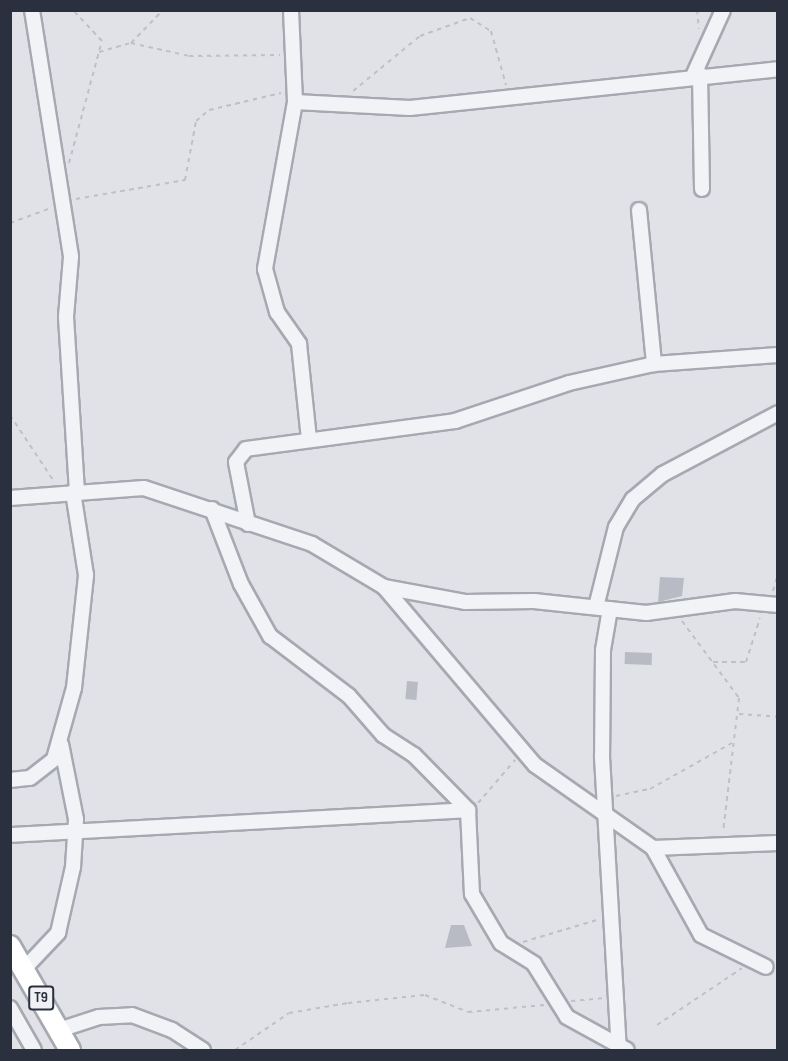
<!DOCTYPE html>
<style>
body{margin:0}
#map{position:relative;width:788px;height:1061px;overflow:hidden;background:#e0e2e7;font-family:"Sofia Sans Condensed",sans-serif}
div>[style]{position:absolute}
.building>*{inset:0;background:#b8bbc3;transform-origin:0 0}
.path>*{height:2px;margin-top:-1px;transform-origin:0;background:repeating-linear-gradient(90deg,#bec0c6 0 4.5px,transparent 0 9px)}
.roads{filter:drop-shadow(2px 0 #a6a9b1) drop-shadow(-2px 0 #a6a9b1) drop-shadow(0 2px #a6a9b1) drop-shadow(0 -2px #a6a9b1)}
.minor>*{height:14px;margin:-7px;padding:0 7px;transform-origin:7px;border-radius:7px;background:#f2f3f6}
.highway>*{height:20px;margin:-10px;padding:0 10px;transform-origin:10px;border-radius:10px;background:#fff}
span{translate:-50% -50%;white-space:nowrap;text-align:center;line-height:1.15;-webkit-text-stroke:4.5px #eff1f5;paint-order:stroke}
.shield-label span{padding:2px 4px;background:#eff1f5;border:2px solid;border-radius:4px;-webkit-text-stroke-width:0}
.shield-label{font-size:15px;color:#2a303d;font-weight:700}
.frame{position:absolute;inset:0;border:12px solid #2a303d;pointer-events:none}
</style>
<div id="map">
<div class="building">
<i style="clip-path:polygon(660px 577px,684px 578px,682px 596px,658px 602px)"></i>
<i style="left:625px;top:652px;width:27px;height:12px;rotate:2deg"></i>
<i style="left:407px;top:681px;width:11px;height:18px;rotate:5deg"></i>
<i style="clip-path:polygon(451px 925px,464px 925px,472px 946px,445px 948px)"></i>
</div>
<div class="path">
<i style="left:697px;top:10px;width:19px;rotate:84deg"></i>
<i style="left:131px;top:43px;width:59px;rotate:12.6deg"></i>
<i style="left:189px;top:56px;width:91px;rotate:-0.6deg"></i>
<i style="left:99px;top:52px;width:33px;rotate:-16deg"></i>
<i style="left:131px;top:43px;width:46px;rotate:-45.9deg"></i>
<i style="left:353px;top:91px;width:87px;rotate:-39.4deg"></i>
<i style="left:420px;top:36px;width:53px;rotate:-19.8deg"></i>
<i style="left:470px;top:18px;width:25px;rotate:32deg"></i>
<i style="left:491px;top:31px;width:56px;rotate:74.5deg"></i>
<i style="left:69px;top:163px;width:126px;rotate:-74.9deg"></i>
<i style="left:102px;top:41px;width:42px;rotate:-133.1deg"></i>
<i style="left:76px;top:199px;width:111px;rotate:-9.9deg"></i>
<i style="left:185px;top:180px;width:60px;rotate:-79.4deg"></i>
<i style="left:196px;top:121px;width:17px;rotate:-40deg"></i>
<i style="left:209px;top:110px;width:74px;rotate:-13.3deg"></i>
<i style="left:10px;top:223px;width:44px;rotate:-20.1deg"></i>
<i style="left:10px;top:415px;width:78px;rotate:56.5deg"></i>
<i style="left:773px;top:591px;width:19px;rotate:-74deg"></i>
<i style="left:682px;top:621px;width:96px;rotate:53.5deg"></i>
<i style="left:739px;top:698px;width:135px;rotate:96.8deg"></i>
<i style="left:713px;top:662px;width:33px"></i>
<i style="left:746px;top:662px;width:46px;rotate:-72.3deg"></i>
<i style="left:739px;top:714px;width:39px;rotate:4deg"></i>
<i style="left:616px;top:796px;width:35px;rotate:-12deg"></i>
<i style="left:650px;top:789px;width:94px;rotate:-29.3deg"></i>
<i style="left:478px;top:803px;width:57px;rotate:-49.3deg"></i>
<i style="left:523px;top:942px;width:77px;rotate:-16.6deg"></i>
<i style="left:571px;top:1001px;width:33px;rotate:-5deg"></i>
<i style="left:657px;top:1025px;width:102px;rotate:-33.8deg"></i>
<i style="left:235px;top:1050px;width:65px;rotate:-34.4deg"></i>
<i style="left:289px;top:1013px;width:60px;rotate:-9.6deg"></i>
<i style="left:348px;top:1003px;width:77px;rotate:-5.9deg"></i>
<i style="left:425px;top:995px;width:46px;rotate:21.6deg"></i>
<i style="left:468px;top:1012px;width:77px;rotate:-5.2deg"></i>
</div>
<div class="roads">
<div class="minor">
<i style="left:32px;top:10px;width:250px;rotate:81deg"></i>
<i style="left:71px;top:257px;width:60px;rotate:94.8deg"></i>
<i style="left:66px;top:317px;width:174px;rotate:86.4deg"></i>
<i style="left:291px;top:10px;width:92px;rotate:87.5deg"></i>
<i style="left:295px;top:102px;width:170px;rotate:100.2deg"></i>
<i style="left:265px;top:269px;width:45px;rotate:74.4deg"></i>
<i style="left:277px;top:312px;width:39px;rotate:55deg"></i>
<i style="left:299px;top:344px;width:96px;rotate:84deg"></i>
<i style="left:694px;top:74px;width:70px;rotate:-65.6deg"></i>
<i style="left:700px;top:74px;width:115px;rotate:89deg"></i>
<i style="left:295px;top:102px;width:115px;rotate:3deg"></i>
<i style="left:410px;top:108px;width:370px;rotate:-6deg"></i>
<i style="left:639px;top:210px;width:155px;rotate:84.4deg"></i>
<i style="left:10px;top:498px;width:134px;rotate:-4.3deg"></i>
<i style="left:144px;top:488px;width:177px;rotate:18.4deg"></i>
<i style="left:312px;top:544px;width:84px;rotate:30.8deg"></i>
<i style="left:384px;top:587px;width:233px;rotate:49.7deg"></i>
<i style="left:535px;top:765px;width:144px;rotate:35.1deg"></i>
<i style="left:653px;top:848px;width:125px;rotate:-2.3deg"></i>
<i style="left:212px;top:509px;width:80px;rotate:68.9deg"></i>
<i style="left:241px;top:584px;width:60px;rotate:60.9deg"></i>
<i style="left:270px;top:636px;width:99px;rotate:37.2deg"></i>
<i style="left:349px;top:696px;width:52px;rotate:48.9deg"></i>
<i style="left:383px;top:735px;width:37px;rotate:33deg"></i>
<i style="left:414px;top:755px;width:77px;rotate:45.5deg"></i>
<i style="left:468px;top:810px;width:84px;rotate:87.3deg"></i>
<i style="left:472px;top:894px;width:57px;rotate:59.4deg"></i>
<i style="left:501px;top:943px;width:39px;rotate:32deg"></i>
<i style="left:534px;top:964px;width:62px;rotate:58.1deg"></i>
<i style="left:567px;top:1017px;width:68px;rotate:28.8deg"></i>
<i style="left:248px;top:524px;width:63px;rotate:-101deg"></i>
<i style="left:236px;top:462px;width:16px;rotate:-52deg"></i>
<i style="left:246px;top:449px;width:211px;rotate:-7.6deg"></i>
<i style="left:455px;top:421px;width:120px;rotate:-18.4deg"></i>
<i style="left:569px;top:383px;width:87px;rotate:-12.6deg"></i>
<i style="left:654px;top:364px;width:124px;rotate:-4.2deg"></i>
<i style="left:384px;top:587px;width:82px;rotate:10.5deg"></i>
<i style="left:465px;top:602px;width:69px;rotate:-0.8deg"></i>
<i style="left:534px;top:601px;width:113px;rotate:6.1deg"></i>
<i style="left:646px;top:613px;width:90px;rotate:-7.7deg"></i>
<i style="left:735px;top:601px;width:43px;rotate:5.3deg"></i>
<i style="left:596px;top:607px;width:82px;rotate:-76deg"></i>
<i style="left:616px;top:527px;width:33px;rotate:-59deg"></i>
<i style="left:633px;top:499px;width:39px;rotate:-40deg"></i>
<i style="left:663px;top:474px;width:130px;rotate:-27.9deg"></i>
<i style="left:610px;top:609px;width:42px;rotate:99.7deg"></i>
<i style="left:603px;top:650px;width:107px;rotate:90.5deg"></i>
<i style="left:602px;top:757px;width:291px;rotate:86.7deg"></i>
<i style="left:10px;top:780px;width:20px;rotate:-6deg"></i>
<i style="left:30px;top:778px;width:31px;rotate:-38deg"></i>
<i style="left:54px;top:759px;width:74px;rotate:-74.3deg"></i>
<i style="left:74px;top:688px;width:114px;rotate:-83.9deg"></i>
<i style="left:86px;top:575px;width:84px;rotate:-98.9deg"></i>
<i style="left:10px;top:835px;width:459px;rotate:-3.1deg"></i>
<i style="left:653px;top:848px;width:99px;rotate:61.1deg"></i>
<i style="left:701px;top:935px;width:72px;rotate:26.2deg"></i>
<i style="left:24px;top:969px;width:50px;rotate:-46.6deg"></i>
<i style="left:58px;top:933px;width:68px;rotate:-77.2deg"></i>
<i style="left:73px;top:867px;width:48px;rotate:-86.4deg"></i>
<i style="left:76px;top:819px;width:76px;rotate:-101.3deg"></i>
<i style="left:10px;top:1008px;width:48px;rotate:60.3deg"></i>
<i style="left:59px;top:1030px;width:42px;rotate:-18deg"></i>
<i style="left:99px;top:1017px;width:33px;rotate:-3deg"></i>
<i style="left:132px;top:1015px;width:43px;rotate:20.6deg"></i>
<i style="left:172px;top:1030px;width:37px;rotate:33deg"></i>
</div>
<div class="highway">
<i style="left:10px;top:946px;width:120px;rotate:60deg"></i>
</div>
</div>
<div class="shield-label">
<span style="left:41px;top:998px">T9</span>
</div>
<div class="frame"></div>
</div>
